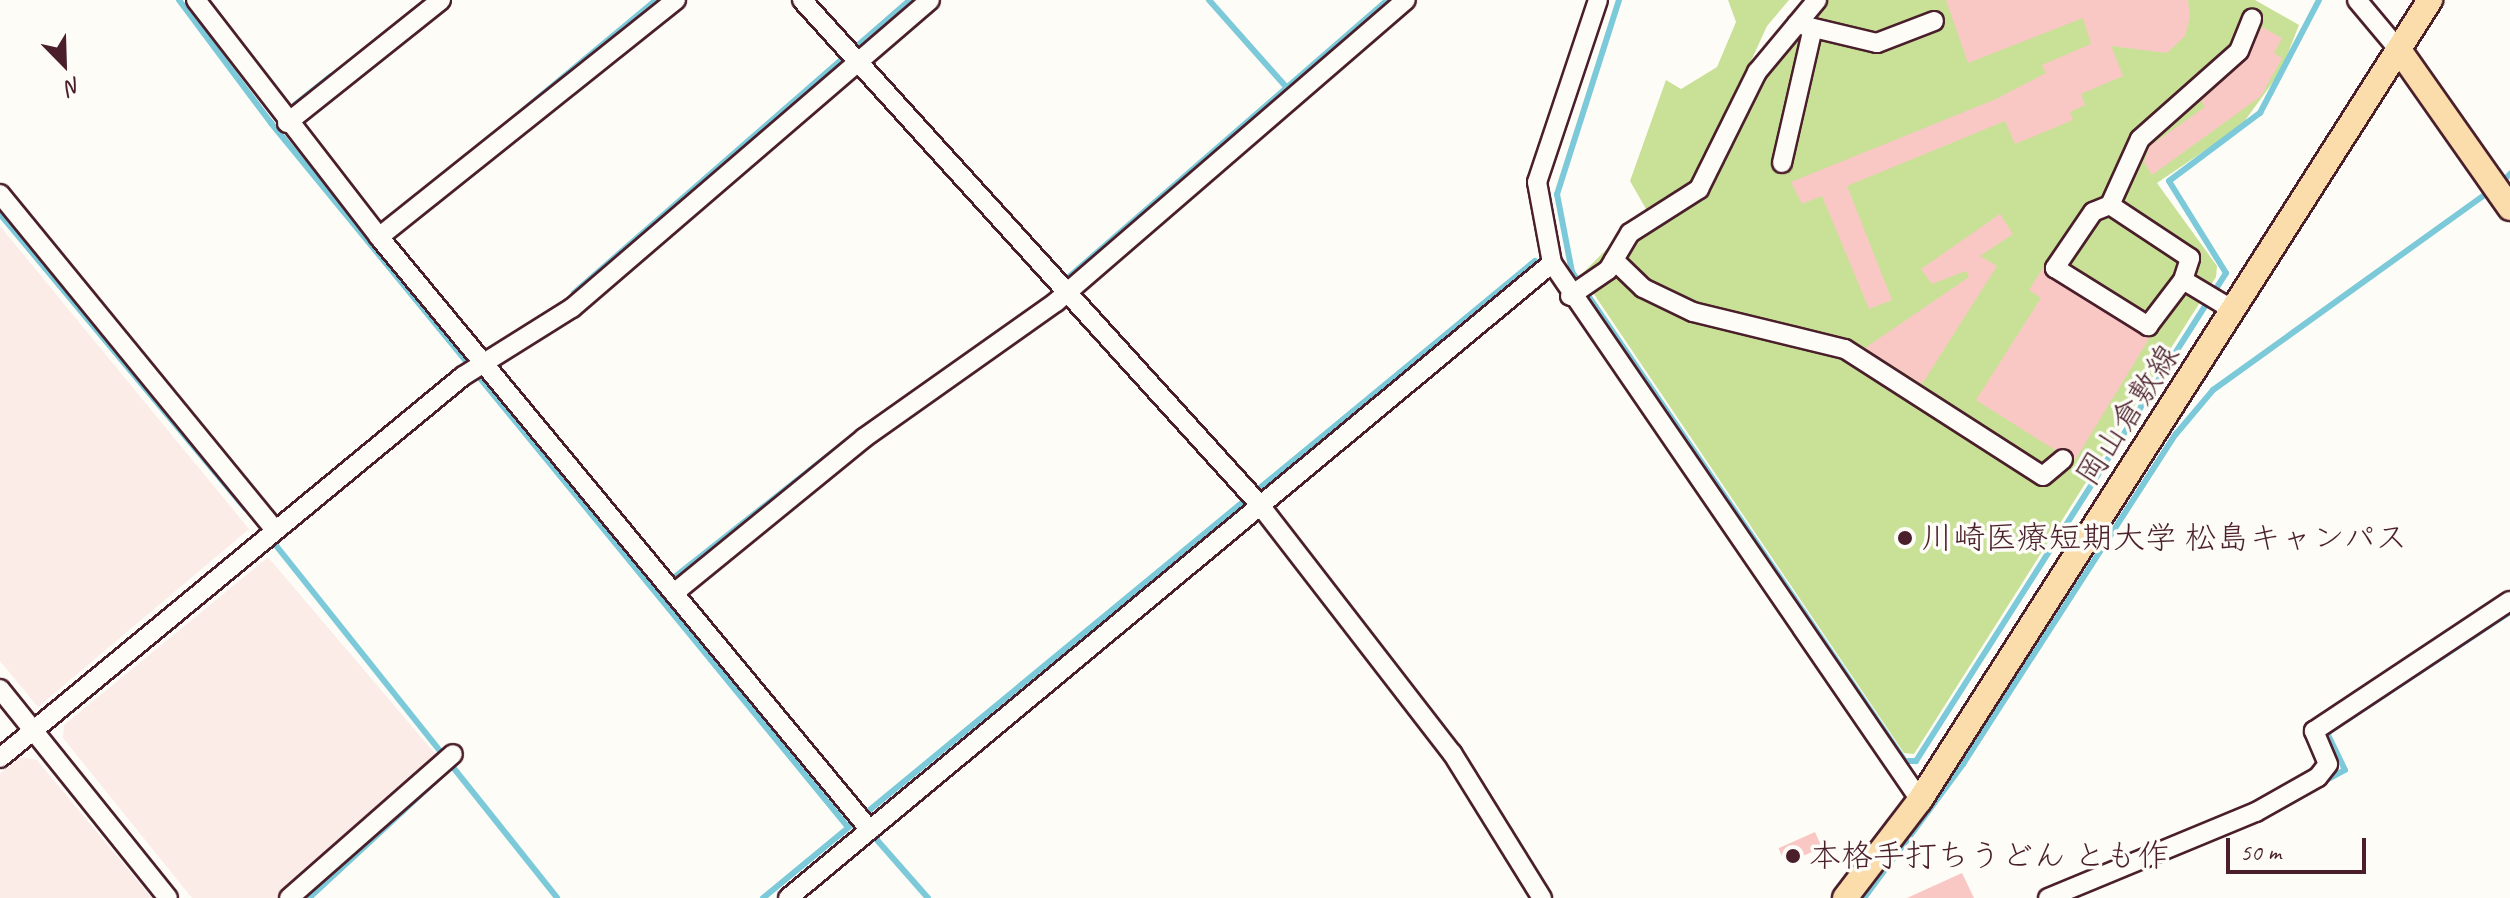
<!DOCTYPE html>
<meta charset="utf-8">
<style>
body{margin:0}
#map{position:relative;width:2510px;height:898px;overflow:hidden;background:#fdfcf7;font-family:Caveat,"Klee One",sans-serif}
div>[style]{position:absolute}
.built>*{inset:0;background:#fcece8}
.green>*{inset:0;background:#c9e197}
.stream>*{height:6px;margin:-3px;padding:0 3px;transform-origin:3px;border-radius:3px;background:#7ccad9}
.building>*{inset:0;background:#f9c8c4;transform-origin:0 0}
.roads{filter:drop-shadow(2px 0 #4a1f2b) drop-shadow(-2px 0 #4a1f2b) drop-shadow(0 2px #4a1f2b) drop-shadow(0 -2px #4a1f2b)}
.minor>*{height:18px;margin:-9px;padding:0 9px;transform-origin:9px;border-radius:9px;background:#fdfcf7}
.major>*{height:24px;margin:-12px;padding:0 12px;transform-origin:12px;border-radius:12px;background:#faddab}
.dots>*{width:22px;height:22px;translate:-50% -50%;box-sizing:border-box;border:4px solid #fdfcf7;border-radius:50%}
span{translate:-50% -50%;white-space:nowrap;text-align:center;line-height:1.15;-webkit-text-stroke:7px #fdfcf7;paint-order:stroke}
.street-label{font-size:32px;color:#4a1f2b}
.poi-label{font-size:32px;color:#4a1f2b}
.left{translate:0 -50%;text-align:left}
.north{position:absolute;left:24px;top:24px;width:80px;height:80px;-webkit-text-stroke:6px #fdfcf7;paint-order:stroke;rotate:157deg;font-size:22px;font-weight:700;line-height:32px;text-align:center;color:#4a1f2b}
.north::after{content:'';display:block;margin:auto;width:28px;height:36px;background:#4a1f2b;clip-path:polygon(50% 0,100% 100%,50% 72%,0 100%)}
.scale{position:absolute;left:2226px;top:838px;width:140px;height:36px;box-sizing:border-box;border:4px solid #4a1f2b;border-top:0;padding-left:10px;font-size:24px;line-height:28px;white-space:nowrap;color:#4a1f2b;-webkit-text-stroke:6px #fdfcf7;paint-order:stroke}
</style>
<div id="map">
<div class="built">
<i style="clip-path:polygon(0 226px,249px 529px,38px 707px,0 661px)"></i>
<i style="clip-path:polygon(268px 557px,438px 757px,278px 898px,192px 898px,63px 738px,64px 725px)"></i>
<i style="clip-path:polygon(21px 757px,37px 760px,152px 898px,0 898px,0 773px)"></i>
</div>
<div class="green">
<i style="clip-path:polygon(1728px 0,1789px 0,1767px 26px,1703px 166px,1808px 0,2255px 0,2299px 25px,2281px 71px,2241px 126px,2157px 183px,2217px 266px,2216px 277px,1914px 754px,1904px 753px,1581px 275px,1646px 209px,1630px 181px,1666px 80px,1681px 89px,1717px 67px,1736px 22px)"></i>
</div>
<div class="stream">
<i style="left:179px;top:0;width:154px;rotate:53.2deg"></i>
<i style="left:271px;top:123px;width:909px;rotate:50.67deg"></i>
<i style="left:1209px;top:0;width:118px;rotate:48.4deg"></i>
<i style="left:1619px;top:0;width:204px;rotate:107.7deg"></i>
<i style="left:1557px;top:194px;width:79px;rotate:79.1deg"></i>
<i style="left:1572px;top:272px;width:592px;rotate:55.75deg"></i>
<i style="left:1905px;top:761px;width:11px"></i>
<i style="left:1916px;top:761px;width:578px;rotate:-57.57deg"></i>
<i style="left:2226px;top:273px;width:108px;rotate:-121.8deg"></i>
<i style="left:2169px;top:181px;width:114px;rotate:-36.8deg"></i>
<i style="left:2260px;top:113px;width:127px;rotate:-62.4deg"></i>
<i style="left:287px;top:111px;width:56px;rotate:-38.5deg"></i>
<i style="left:520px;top:113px;width:177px;rotate:-39.7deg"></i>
<i style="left:2506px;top:178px;width:6px;rotate:-45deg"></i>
<i style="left:0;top:214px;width:383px;rotate:50.2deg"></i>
<i style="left:1062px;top:283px;width:432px;rotate:-41deg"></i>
<i style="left:574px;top:293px;width:446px;rotate:-41.1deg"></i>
<i style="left:270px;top:538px;width:460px;rotate:51.4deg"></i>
<i style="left:667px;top:583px;width:241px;rotate:-38.3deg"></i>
<i style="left:2323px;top:782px;width:25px;rotate:-29deg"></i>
<i style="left:2345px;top:770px;width:41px;rotate:-115.9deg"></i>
<i style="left:2327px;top:733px;width:219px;rotate:-33.5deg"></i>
<i style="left:877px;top:840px;width:77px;rotate:48.7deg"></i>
<i style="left:309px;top:898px;width:184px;rotate:-42.8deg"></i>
<i style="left:763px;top:898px;width:1001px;rotate:-39.53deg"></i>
<i style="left:1864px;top:898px;width:167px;rotate:-53.5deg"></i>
<i style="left:1963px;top:764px;width:393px;rotate:-57.2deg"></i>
<i style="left:2176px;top:434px;width:57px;rotate:-49.9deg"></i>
<i style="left:2213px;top:390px;width:334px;rotate:-35.7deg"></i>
</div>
<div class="building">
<i style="clip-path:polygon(1946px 0,2188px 0,2190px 17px,2185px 36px,2167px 53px,2111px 46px,2123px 76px,2081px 94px,2085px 105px,2070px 112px,2073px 120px,2015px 144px,2005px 121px,1847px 186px,1892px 300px,1869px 309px,1822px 196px,1802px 204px,1791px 182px,1996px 99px,2046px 73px,2042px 65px,2091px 44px,2083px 18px,1968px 63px)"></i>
<i style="clip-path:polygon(2262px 27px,2282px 38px,2274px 53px,2282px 58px,2261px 96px,2152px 175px,2144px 162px,2150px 146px,2205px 107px,2201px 101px,2247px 59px)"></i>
<i style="clip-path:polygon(2000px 214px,2013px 234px,1980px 256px,1997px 266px,1922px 384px,1865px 348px,1969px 277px,1966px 271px,1932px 284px,1921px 269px)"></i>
<i style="clip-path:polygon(2043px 268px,2150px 337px,2075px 460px,2068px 448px,2055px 450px,1976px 400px,2041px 298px,2029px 290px)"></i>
<i style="left:1815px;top:832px;width:17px;height:40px;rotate:66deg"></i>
<i style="clip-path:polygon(1962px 873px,1974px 898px,1907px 898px)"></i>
</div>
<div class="roads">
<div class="minor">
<i style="left:196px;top:0;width:299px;rotate:52.3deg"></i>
<i style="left:379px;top:237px;width:770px;rotate:50.38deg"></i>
<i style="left:802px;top:0;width:682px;rotate:47.79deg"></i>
<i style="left:1260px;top:505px;width:314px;rotate:52.3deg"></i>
<i style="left:1452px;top:753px;width:171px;rotate:58.2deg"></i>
<i style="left:1598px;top:0;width:192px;rotate:108.5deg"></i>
<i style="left:1537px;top:182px;width:82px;rotate:79.5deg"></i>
<i style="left:1552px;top:263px;width:651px;rotate:55.58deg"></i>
<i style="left:2357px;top:0;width:65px;rotate:50deg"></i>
<i style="left:1797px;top:24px;width:82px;rotate:13.4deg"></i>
<i style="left:1877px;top:43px;width:61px;rotate:-21.1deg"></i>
<i style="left:287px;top:123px;width:197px;rotate:-38.6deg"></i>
<i style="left:1782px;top:163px;width:134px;rotate:-77.1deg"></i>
<i style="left:0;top:194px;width:433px;rotate:50.7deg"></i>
<i style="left:2110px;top:205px;width:18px;rotate:158deg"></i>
<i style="left:2093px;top:212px;width:68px;rotate:124.2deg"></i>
<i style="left:2055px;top:268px;width:110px;rotate:31.9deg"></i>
<i style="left:2148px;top:326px;width:58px;rotate:-52.7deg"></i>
<i style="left:379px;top:237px;width:380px;rotate:-38.6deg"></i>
<i style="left:1614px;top:260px;width:40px;rotate:44deg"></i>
<i style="left:1643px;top:288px;width:55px;rotate:25.6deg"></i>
<i style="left:1693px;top:312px;width:156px;rotate:13.7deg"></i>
<i style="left:1845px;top:349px;width:235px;rotate:32.7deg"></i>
<i style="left:2043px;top:476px;width:26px;rotate:-40deg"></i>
<i style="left:1570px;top:296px;width:46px;rotate:-34.4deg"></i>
<i style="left:1608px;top:270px;width:43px;rotate:-59.3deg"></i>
<i style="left:1630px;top:233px;width:82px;rotate:-32.5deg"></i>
<i style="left:1699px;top:189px;width:131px;rotate:-63.6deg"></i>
<i style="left:1757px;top:72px;width:94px;rotate:-50.2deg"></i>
<i style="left:2233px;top:310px;width:58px;rotate:-149deg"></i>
<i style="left:2183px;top:280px;width:23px;rotate:-72deg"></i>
<i style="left:2190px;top:258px;width:96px;rotate:-146.5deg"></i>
<i style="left:2110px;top:205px;width:72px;rotate:-65.6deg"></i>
<i style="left:2140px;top:139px;width:132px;rotate:-41.6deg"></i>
<i style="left:2239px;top:51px;width:35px;rotate:-68deg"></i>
<i style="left:674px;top:593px;width:245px;rotate:-39.2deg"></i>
<i style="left:864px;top:438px;width:235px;rotate:-35.3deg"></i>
<i style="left:1056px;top:302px;width:462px;rotate:-40.8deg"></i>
<i style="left:0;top:689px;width:268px;rotate:51.2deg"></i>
<i style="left:0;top:758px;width:600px;rotate:-39.52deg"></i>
<i style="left:463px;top:376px;width:128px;rotate:-32deg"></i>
<i style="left:572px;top:308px;width:472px;rotate:-40.7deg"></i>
<i style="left:289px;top:898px;width:218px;rotate:-41.3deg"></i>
<i style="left:788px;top:898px;width:993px;rotate:-39.73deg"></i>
<i style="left:2048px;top:898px;width:225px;rotate:-22.5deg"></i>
<i style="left:2256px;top:812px;width:71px;rotate:-29.4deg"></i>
<i style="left:2318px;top:777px;width:16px;rotate:-52deg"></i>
<i style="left:2328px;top:764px;width:36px;rotate:-113deg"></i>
<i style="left:2314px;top:731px;width:235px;rotate:-33.6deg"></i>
</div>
<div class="major">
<i style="left:2399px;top:50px;width:193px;rotate:54.9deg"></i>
<i style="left:1845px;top:898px;width:123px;rotate:-52.6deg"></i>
<i style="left:1920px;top:800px;width:949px;rotate:-57.48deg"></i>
</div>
</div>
<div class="dots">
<i style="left:1905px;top:538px;background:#4a1f2b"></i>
<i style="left:1793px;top:856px;background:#4a1f2b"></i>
</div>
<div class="street-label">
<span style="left:2128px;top:415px;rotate:-57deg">岡山倉敷線</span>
</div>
<div class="poi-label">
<span class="left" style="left:1921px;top:538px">川崎医療短期大学 松島キャンパス</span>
<span class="left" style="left:1809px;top:856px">本格手打ちうどん とも作</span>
</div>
<div class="north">N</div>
<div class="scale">50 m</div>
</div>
